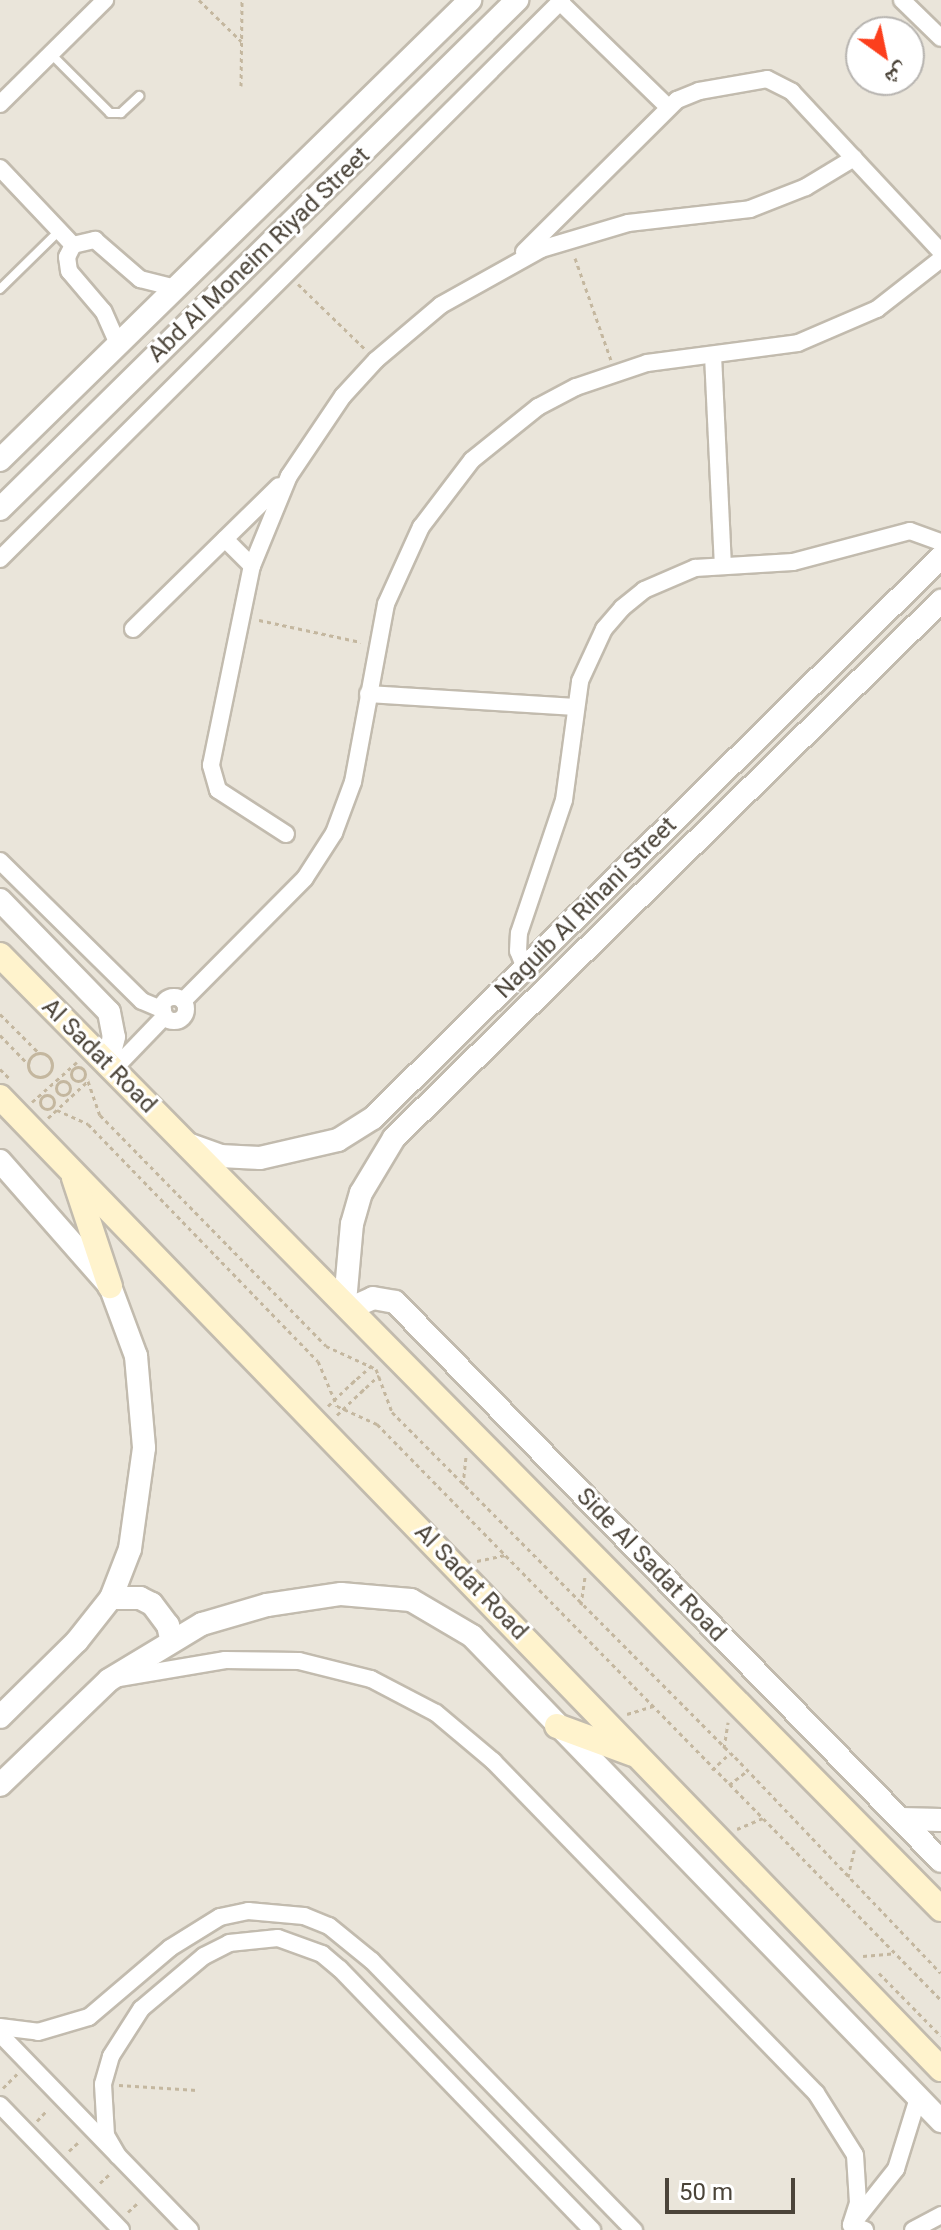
<!DOCTYPE html>
<meta charset="utf-8">
<style>
body{margin:0}
#map{position:relative;width:941px;height:2230px;overflow:hidden;background:#f6f3ec;font-family:Roboto,"Noto Naskh Arabic",sans-serif}
div>[style]{position:absolute}
.residential>*{inset:0;background:#eae5da}
.path>*{height:3px;margin-top:-1.5px;transform-origin:0;background:repeating-linear-gradient(90deg,#c4b79f 0 4px,transparent 0 8px)}
.path>.ring{margin:-1.5px;padding:0;box-sizing:content-box;background:none;border:3px solid #c4b79f;border-radius:50%}
.roads{filter:drop-shadow(2px 0 #c2bbae) drop-shadow(-2px 0 #c2bbae) drop-shadow(0 2px #c2bbae) drop-shadow(0 -2px #c2bbae)}
.service>*{height:8px;margin:-4px;padding:0 4px;transform-origin:4px;border-radius:4px;background:#fff}
.minor>*{height:16px;margin:-8px;padding:0 8px;transform-origin:8px;border-radius:8px;background:#fff}
.minor>.ring{margin:-8px;padding:0;box-sizing:content-box;background:none;border:16px solid #fff;border-radius:50%}
.tertiary>*{height:22px;margin:-11px;padding:0 11px;transform-origin:11px;border-radius:11px;background:#fff}
.secondary>*{height:24px;margin:-12px;padding:0 12px;transform-origin:12px;border-radius:12px;background:#fff3cd}
span{translate:-50% -50%;white-space:nowrap;text-align:center;line-height:1.15;-webkit-text-stroke:6px #fff;paint-order:stroke}
.street-label{font-size:24px;color:#4b4439}
.north{position:absolute;left:845px;top:16px;width:80px;height:80px;box-sizing:border-box;background:#fff;border:2px solid #b7b4b0;border-radius:50%;rotate:147deg;font-size:22px;font-weight:700;line-height:32px;text-align:center;color:#4b4439}
.north::after{content:'';display:block;margin:auto;width:28px;height:36px;background:#fc3f1d;clip-path:polygon(50% 0,100% 100%,50% 72%,0 100%)}
.scale{position:absolute;left:665px;top:2178px;width:130px;height:36px;box-sizing:border-box;border:4px solid #4b4439;border-top:0;padding-left:10px;font-size:24px;line-height:28px;white-space:nowrap;color:#4b4439;-webkit-text-stroke:6px #fff;paint-order:stroke}
</style>
<div id="map">
<div class="residential">
<i style="clip-path:polygon(evenodd,0 0,941px 0,941px 2230px,0 2230px,0 0,861px 32px,909px 32px,909px 80px,861px 80px,861px 32px)"></i>
</div>
<div class="path">
<i style="left:199px;top:0;width:59px;rotate:44.3deg"></i>
<i style="left:241px;top:86px;width:86px;rotate:-89.3deg"></i>
<i style="left:575px;top:258px;width:108px;rotate:70.6deg"></i>
<i style="left:298px;top:284px;width:93px;rotate:44.1deg"></i>
<i style="left:259px;top:620px;width:104px;rotate:12.2deg"></i>
<i style="left:0;top:1014px;width:55px;rotate:45deg"></i>
<i style="left:0;top:1035px;width:40px;rotate:46deg"></i>
<i class="ring" style="left:28px;top:1053px;width:21px;height:21px"></i>
<i class="ring" style="left:71px;top:1067px;width:11px;height:11px"></i>
<i style="left:0;top:1069px;width:14px;rotate:45deg"></i>
<i class="ring" style="left:56px;top:1081px;width:11px;height:11px"></i>
<i style="left:88px;top:1081px;width:36px;rotate:71deg"></i>
<i style="left:100px;top:1115px;width:323px;rotate:45.6deg"></i>
<i style="left:326px;top:1346px;width:55px;rotate:24.7deg"></i>
<i style="left:376px;top:1369px;width:46px;rotate:69.6deg"></i>
<i style="left:392px;top:1412px;width:486px;rotate:45.2deg"></i>
<i style="left:735px;top:1757px;width:298px;rotate:46.4deg"></i>
<i class="ring" style="left:40px;top:1095px;width:11px;height:11px"></i>
<i style="left:32px;top:1102px;width:60px;rotate:-41.6deg"></i>
<i style="left:57px;top:1110px;width:34px;rotate:24deg"></i>
<i style="left:88px;top:1124px;width:330px;rotate:45.9deg"></i>
<i style="left:318px;top:1361px;width:49px;rotate:67.1deg"></i>
<i style="left:337px;top:1406px;width:44px;rotate:24.2deg"></i>
<i style="left:377px;top:1424px;width:806px;rotate:45.6deg"></i>
<i style="left:48px;top:1118px;width:56px;rotate:-42.8deg"></i>
<i style="left:355px;top:1380px;width:6px;rotate:135deg"></i>
<i style="left:351px;top:1384px;width:28px;rotate:-42deg"></i>
<i style="left:364px;top:1389px;width:6px;rotate:135deg"></i>
<i style="left:360px;top:1393px;width:26px;rotate:-43deg"></i>
<i style="left:328px;top:1406px;width:32px;rotate:-44deg"></i>
<i style="left:337px;top:1415px;width:32px;rotate:-44deg"></i>
<i style="left:463px;top:1485px;width:29px;rotate:-84deg"></i>
<i style="left:477px;top:1561px;width:29px;rotate:-12deg"></i>
<i style="left:581px;top:1605px;width:28px;rotate:-82deg"></i>
<i style="left:627px;top:1714px;width:28px;rotate:-17deg"></i>
<i style="left:724px;top:1748px;width:26px;rotate:-81deg"></i>
<i style="left:712px;top:1770px;width:25px;rotate:-43deg"></i>
<i style="left:729px;top:1785px;width:23px;rotate:-38deg"></i>
<i style="left:737px;top:1829px;width:28px;rotate:-23deg"></i>
<i style="left:848px;top:1877px;width:28px;rotate:-77deg"></i>
<i style="left:863px;top:1956px;width:32px;rotate:-5deg"></i>
<i style="left:879px;top:1973px;width:88px;rotate:45.5deg"></i>
<i style="left:119px;top:2085px;width:78px;rotate:3.7deg"></i>
<i style="left:3px;top:2088px;width:20px;rotate:-45deg"></i>
<i style="left:37px;top:2121px;width:16px;rotate:-47deg"></i>
<i style="left:69px;top:2151px;width:16px;rotate:-43deg"></i>
<i style="left:100px;top:2183px;width:16px;rotate:-43deg"></i>
<i style="left:128px;top:2212px;width:16px;rotate:-43deg"></i>
</div>
<div class="roads">
<div class="service">
<i style="left:51px;top:54px;width:83px;rotate:45deg"></i>
<i style="left:110px;top:113px;width:11px"></i>
<i style="left:121px;top:113px;width:25px;rotate:-43deg"></i>
<i style="left:0;top:289px;width:83px;rotate:-44.5deg"></i>
</div>
<div class="minor">
<i style="left:902px;top:0;width:54px;rotate:44.3deg"></i>
<i style="left:560px;top:2px;width:151px;rotate:44.2deg"></i>
<i style="left:0;top:104px;width:148px;rotate:-44.7deg"></i>
<i style="left:0;top:168px;width:106px;rotate:46.5deg"></i>
<i style="left:524px;top:252px;width:216px;rotate:-44.8deg"></i>
<i style="left:677px;top:100px;width:24px;rotate:-22deg"></i>
<i style="left:699px;top:91px;width:69px;rotate:-10deg"></i>
<i style="left:767px;top:79px;width:28px;rotate:27deg"></i>
<i style="left:792px;top:92px;width:219px;rotate:47deg"></i>
<i style="left:118px;top:344px;width:36px;rotate:-114deg"></i>
<i style="left:103px;top:311px;width:52px;rotate:-130.4deg"></i>
<i style="left:69px;top:271px;width:14px;rotate:-98deg"></i>
<i style="left:67px;top:257px;width:13px;rotate:-63deg"></i>
<i style="left:73px;top:245px;width:23px;rotate:-13deg"></i>
<i style="left:95px;top:240px;width:60px;rotate:40.9deg"></i>
<i style="left:140px;top:279px;width:37px;rotate:14deg"></i>
<i style="left:713px;top:355px;width:209px;rotate:87.3deg"></i>
<i style="left:225px;top:539px;width:38px;rotate:45deg"></i>
<i style="left:0;top:559px;width:793px;rotate:-44.85deg"></i>
<i style="left:133px;top:629px;width:204px;rotate:-44.4deg"></i>
<i style="left:368px;top:694px;width:208px;rotate:3.6deg"></i>
<i style="left:286px;top:834px;width:81px;rotate:-147.1deg"></i>
<i style="left:218px;top:790px;width:26px;rotate:-106deg"></i>
<i style="left:211px;top:765px;width:203px;rotate:-78.4deg"></i>
<i style="left:252px;top:566px;width:97px;rotate:-67.7deg"></i>
<i style="left:289px;top:476px;width:97px;rotate:-56deg"></i>
<i style="left:343px;top:396px;width:49px;rotate:-47.5deg"></i>
<i style="left:376px;top:360px;width:85px;rotate:-40.2deg"></i>
<i style="left:441px;top:305px;width:115px;rotate:-29.2deg"></i>
<i style="left:541px;top:249px;width:91px;rotate:-16.6deg"></i>
<i style="left:628px;top:223px;width:123px;rotate:-6.5deg"></i>
<i style="left:750px;top:209px;width:60px;rotate:-21.4deg"></i>
<i style="left:806px;top:187px;width:56px;rotate:-31.1deg"></i>
<i style="left:0;top:861px;width:199px;rotate:44.6deg"></i>
<i style="left:142px;top:1001px;width:23px;rotate:23deg"></i>
<i style="left:525px;top:968px;width:18px;rotate:-112deg"></i>
<i style="left:518px;top:951px;width:18px;rotate:-87deg"></i>
<i style="left:519px;top:933px;width:140px;rotate:-71.3deg"></i>
<i style="left:564px;top:800px;width:120px;rotate:-82.3deg"></i>
<i style="left:580px;top:681px;width:57px;rotate:-65.2deg"></i>
<i style="left:604px;top:629px;width:28px;rotate:-49deg"></i>
<i style="left:622px;top:608px;width:28px;rotate:-39deg"></i>
<i style="left:644px;top:590px;width:56px;rotate:-23.3deg"></i>
<i style="left:695px;top:568px;width:98px;rotate:-3.5deg"></i>
<i style="left:793px;top:562px;width:121px;rotate:-14.8deg"></i>
<i style="left:910px;top:531px;width:33px;rotate:20deg"></i>
<i class="ring" style="left:162px;top:997px;width:8px;height:8px"></i>
<i style="left:183px;top:1001px;width:173px;rotate:-45.2deg"></i>
<i style="left:305px;top:878px;width:54px;rotate:-57.2deg"></i>
<i style="left:334px;top:833px;width:54px;rotate:-69.6deg"></i>
<i style="left:353px;top:782px;width:181px;rotate:-79.5deg"></i>
<i style="left:386px;top:604px;width:85px;rotate:-65.6deg"></i>
<i style="left:421px;top:527px;width:84px;rotate:-52.7deg"></i>
<i style="left:472px;top:460px;width:85px;rotate:-38.8deg"></i>
<i style="left:538px;top:407px;width:43px;rotate:-27.8deg"></i>
<i style="left:576px;top:387px;width:75px;rotate:-18.7deg"></i>
<i style="left:647px;top:363px;width:152px;rotate:-7.5deg"></i>
<i style="left:798px;top:343px;width:86px;rotate:-23.3deg"></i>
<i style="left:877px;top:309px;width:81px;rotate:-38deg"></i>
<i style="left:113px;top:1070px;width:75px;rotate:-46.1deg"></i>
<i style="left:119px;top:1678px;width:108px;rotate:-9.6deg"></i>
<i style="left:225px;top:1660px;width:74px;rotate:0.8deg"></i>
<i style="left:299px;top:1661px;width:74px;rotate:14deg"></i>
<i style="left:371px;top:1679px;width:73px;rotate:27.6deg"></i>
<i style="left:436px;top:1713px;width:75px;rotate:40.1deg"></i>
<i style="left:493px;top:1761px;width:463px;rotate:45.8deg"></i>
<i style="left:816px;top:2093px;width:73px;rotate:57.8deg"></i>
<i style="left:855px;top:2155px;width:48px;rotate:86.4deg"></i>
<i style="left:858px;top:2203px;width:23px;rotate:108deg"></i>
<i style="left:851px;top:2225px;width:15px;rotate:20deg"></i>
<i style="left:0;top:2027px;width:38px;rotate:7deg"></i>
<i style="left:38px;top:2032px;width:53px;rotate:-16.4deg"></i>
<i style="left:89px;top:2017px;width:106px;rotate:-40.4deg"></i>
<i style="left:170px;top:1948px;width:59px;rotate:-31.8deg"></i>
<i style="left:220px;top:1917px;width:29px;rotate:-12deg"></i>
<i style="left:248px;top:1911px;width:56px;rotate:5.1deg"></i>
<i style="left:304px;top:1916px;width:27px;rotate:22deg"></i>
<i style="left:329px;top:1926px;width:55px;rotate:39.1deg"></i>
<i style="left:372px;top:1961px;width:376px;rotate:45.8deg"></i>
<i style="left:0;top:2034px;width:273px;rotate:45.9deg"></i>
<i style="left:0;top:2105px;width:174px;rotate:45.9deg"></i>
<i style="left:118px;top:2156px;width:24px;rotate:-120deg"></i>
<i style="left:106px;top:2135px;width:51px;rotate:-93.4deg"></i>
<i style="left:103px;top:2084px;width:29px;rotate:-74deg"></i>
<i style="left:111px;top:2056px;width:56px;rotate:-57.4deg"></i>
<i style="left:141px;top:2009px;width:82px;rotate:-40.1deg"></i>
<i style="left:204px;top:1956px;width:28px;rotate:-27deg"></i>
<i style="left:229px;top:1943px;width:49px;rotate:-5.8deg"></i>
<i style="left:278px;top:1938px;width:47px;rotate:20deg"></i>
<i style="left:322px;top:1954px;width:23px;rotate:40deg"></i>
<i style="left:340px;top:1969px;width:363px;rotate:46deg"></i>
<i style="left:854px;top:2222px;width:68px;rotate:-51.6deg"></i>
<i style="left:896px;top:2169px;width:74px;rotate:-72.8deg"></i>
<i style="left:913px;top:2230px;width:32px;rotate:-28deg"></i>
</div>
<div class="tertiary">
<i style="left:0;top:460px;width:658px;rotate:-44.38deg"></i>
<i style="left:0;top:509px;width:726px;rotate:-44.55deg"></i>
<i style="left:0;top:900px;width:156px;rotate:45.8deg"></i>
<i style="left:109px;top:1012px;width:25px;rotate:79deg"></i>
<i style="left:114px;top:1037px;width:28px;rotate:105deg"></i>
<i style="left:185px;top:1143px;width:37px;rotate:20deg"></i>
<i style="left:220px;top:1156px;width:40px;rotate:2.9deg"></i>
<i style="left:260px;top:1158px;width:80px;rotate:-13deg"></i>
<i style="left:338px;top:1140px;width:41px;rotate:-32.2deg"></i>
<i style="left:373px;top:1118px;width:798px;rotate:-44.64deg"></i>
<i style="left:0;top:1161px;width:167px;rotate:48.7deg"></i>
<i style="left:110px;top:1286px;width:75px;rotate:69.6deg"></i>
<i style="left:136px;top:1356px;width:92px;rotate:85deg"></i>
<i style="left:144px;top:1448px;width:102px;rotate:97.9deg"></i>
<i style="left:130px;top:1549px;width:53px;rotate:111.2deg"></i>
<i style="left:111px;top:1598px;width:55px;rotate:128.3deg"></i>
<i style="left:77px;top:1641px;width:108px;rotate:135.4deg"></i>
<i style="left:345px;top:1302px;width:78px;rotate:-84.9deg"></i>
<i style="left:352px;top:1224px;width:32px;rotate:-74deg"></i>
<i style="left:361px;top:1193px;width:64px;rotate:-59deg"></i>
<i style="left:394px;top:1138px;width:767px;rotate:-44.47deg"></i>
<i style="left:351px;top:1308px;width:24px;rotate:-24deg"></i>
<i style="left:373px;top:1298px;width:22px;rotate:10deg"></i>
<i style="left:395px;top:1302px;width:781px;rotate:45.67deg"></i>
<i style="left:111px;top:1598px;width:29px"></i>
<i style="left:140px;top:1598px;width:13px;rotate:27deg"></i>
<i style="left:152px;top:1604px;width:26px;rotate:53deg"></i>
<i style="left:168px;top:1625px;width:13px;rotate:77deg"></i>
<i style="left:0;top:1785px;width:151px;rotate:-43.9deg"></i>
<i style="left:109px;top:1680px;width:109px;rotate:-31.1deg"></i>
<i style="left:202px;top:1624px;width:68px;rotate:-16.3deg"></i>
<i style="left:267px;top:1605px;width:75px;rotate:-8.5deg"></i>
<i style="left:341px;top:1594px;width:70px;rotate:4.9deg"></i>
<i style="left:411px;top:1600px;width:71px;rotate:30.5deg"></i>
<i style="left:472px;top:1636px;width:675px;rotate:45.96deg"></i>
<i style="left:901px;top:1819px;width:40px;rotate:1.4deg"></i>
</div>
<div class="secondary">
<i style="left:0;top:955px;width:1340px;rotate:45.39deg"></i>
<i style="left:0;top:1097px;width:1353px;rotate:45.93deg"></i>
<i style="left:74px;top:1178px;width:114px;rotate:71.6deg"></i>
<i style="left:557px;top:1726px;width:81px;rotate:20.2deg"></i>
</div>
</div>
<div class="street-label">
<span style="left:259px;top:255px;rotate:-44deg">Abd Al Moneim Riyad Street</span>
<span style="left:586px;top:908px;rotate:-45deg">Naguib Al Rihani Street</span>
<span style="left:99px;top:1056px;rotate:45deg">Al Sadat Road</span>
<span style="left:651px;top:1565px;rotate:46deg">Side Al Sadat Road</span>
<span style="left:471px;top:1582px;rotate:46deg">Al Sadat Road</span>
</div>
<div class="north">ش</div>
<div class="scale">50 m</div>
</div>
